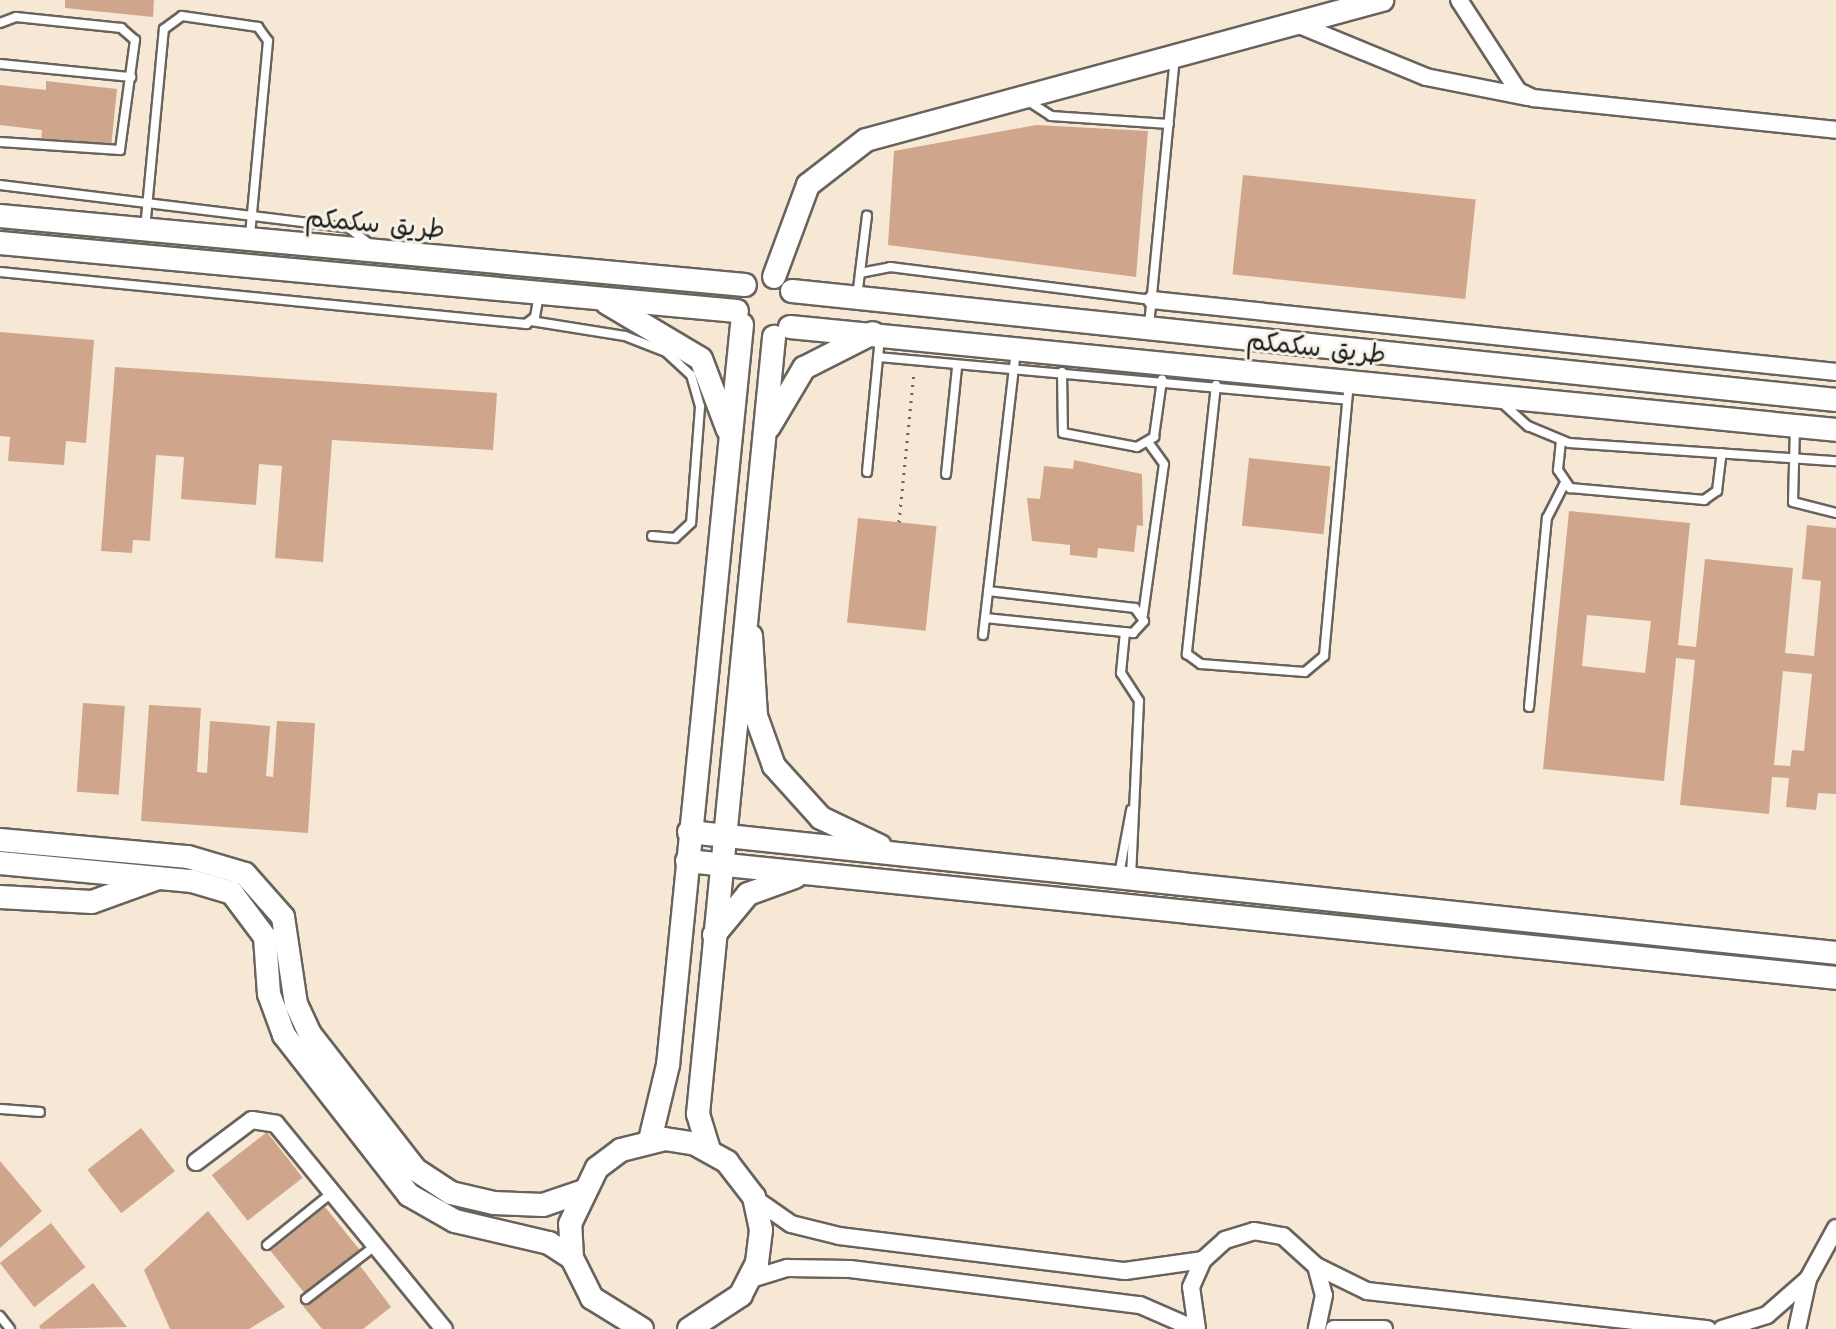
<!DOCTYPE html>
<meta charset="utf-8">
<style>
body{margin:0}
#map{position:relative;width:1836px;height:1329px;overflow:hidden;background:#f6e8d5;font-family:"Architects Daughter","Playpen Sans Arabic",sans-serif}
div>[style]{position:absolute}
.building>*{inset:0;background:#cfa68b;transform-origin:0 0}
.path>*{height:3px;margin-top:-1.5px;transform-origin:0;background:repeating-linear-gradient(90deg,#68635d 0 2px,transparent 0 8px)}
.roads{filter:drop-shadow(2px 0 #68635d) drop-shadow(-2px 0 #68635d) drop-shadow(0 2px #68635d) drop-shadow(0 -2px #68635d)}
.lane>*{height:8px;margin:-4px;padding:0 4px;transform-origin:4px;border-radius:4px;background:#fff}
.street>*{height:16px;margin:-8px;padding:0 8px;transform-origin:8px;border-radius:8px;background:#fff}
.secondary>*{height:22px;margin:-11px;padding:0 11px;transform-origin:11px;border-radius:11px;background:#fff}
span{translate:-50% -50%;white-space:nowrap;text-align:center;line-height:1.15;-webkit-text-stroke:6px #f7f3e8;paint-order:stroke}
.street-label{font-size:26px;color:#1c1c1c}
</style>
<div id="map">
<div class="building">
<i style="clip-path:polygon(65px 0,154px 0,153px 17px,65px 8px)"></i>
<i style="clip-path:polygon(46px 81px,117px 89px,111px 148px,41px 141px,42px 130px,0 125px,0 85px,46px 90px)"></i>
<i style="clip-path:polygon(1036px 125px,1148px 131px,1136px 277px,888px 245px,894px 151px)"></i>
<i style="left:1243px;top:175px;width:234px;height:100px;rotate:6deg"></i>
<i style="clip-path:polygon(0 332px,94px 340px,86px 443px,66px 441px,64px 465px,8px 461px,10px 437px,0 436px)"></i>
<i style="clip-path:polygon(115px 367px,497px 393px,493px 450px,332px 440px,323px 562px,275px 558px,282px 466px,259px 464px,256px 505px,181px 499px,184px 457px,156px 455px,150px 541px,133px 540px,132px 553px,101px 551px)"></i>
<i style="left:1249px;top:458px;width:82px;height:68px;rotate:6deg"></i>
<i style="clip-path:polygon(1074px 460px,1142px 474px,1143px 526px,1137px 525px,1134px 552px,1098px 548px,1097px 558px,1070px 555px,1070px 545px,1032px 541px,1027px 498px,1040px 499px,1044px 466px,1073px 469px)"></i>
<i style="clip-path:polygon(evenodd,1569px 511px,1690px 523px,1678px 645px,1696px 647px,1705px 559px,1793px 568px,1785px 653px,1814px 656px,1821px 581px,1802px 579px,1807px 525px,1836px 528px,1836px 794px,1818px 793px,1816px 810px,1786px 807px,1789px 778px,1772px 777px,1769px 814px,1680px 805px,1695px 660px,1676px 658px,1664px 781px,1543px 769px,1569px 511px,1587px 615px,1651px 621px,1645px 673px,1582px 666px,1587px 615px,1569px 511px,1783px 671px,1812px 674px,1804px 751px,1792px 750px,1790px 766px,1774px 765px,1783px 671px)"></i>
<i style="left:858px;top:518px;width:79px;height:105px;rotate:6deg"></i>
<i style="left:83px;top:703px;width:42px;height:89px;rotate:4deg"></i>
<i style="clip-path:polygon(149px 705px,201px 708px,197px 772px,207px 773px,210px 721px,270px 726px,266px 776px,273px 777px,277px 721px,315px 723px,308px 833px,141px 821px)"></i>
<i style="left:141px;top:1128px;width:55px;height:68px;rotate:52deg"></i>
<i style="left:267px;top:1132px;width:58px;height:70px;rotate:52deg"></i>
<i style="clip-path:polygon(0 1161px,42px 1211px,0 1248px)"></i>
<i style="left:325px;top:1207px;width:58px;height:70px;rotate:51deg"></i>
<i style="clip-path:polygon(208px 1211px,285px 1307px,249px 1329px,170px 1329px,144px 1270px)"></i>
<i style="left:51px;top:1223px;width:56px;height:65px;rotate:52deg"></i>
<i style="clip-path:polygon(358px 1263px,391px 1307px,363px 1329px,322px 1329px,303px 1306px)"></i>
<i style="clip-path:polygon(93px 1283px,127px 1327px,41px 1329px,39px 1326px)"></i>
</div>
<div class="path">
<i style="left:899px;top:522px;width:152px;rotate:-84.3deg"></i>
</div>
<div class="roads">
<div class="lane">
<i style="left:0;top:23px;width:17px;rotate:-21deg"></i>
<i style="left:16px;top:17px;width:106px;rotate:6deg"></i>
<i style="left:121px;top:28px;width:18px;rotate:41deg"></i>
<i style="left:135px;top:40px;width:111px;rotate:97.8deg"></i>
<i style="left:120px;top:150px;width:120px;rotate:-176.2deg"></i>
<i style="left:0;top:64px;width:132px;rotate:5.7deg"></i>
<i style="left:1028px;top:101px;width:27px;rotate:33deg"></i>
<i style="left:1051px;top:116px;width:118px;rotate:3.9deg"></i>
<i style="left:0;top:185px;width:352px;rotate:7deg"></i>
<i style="left:349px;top:228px;width:28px;rotate:38deg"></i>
<i style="left:145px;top:229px;width:201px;rotate:-84.6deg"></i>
<i style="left:164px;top:29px;width:22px;rotate:-36deg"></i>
<i style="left:182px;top:16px;width:77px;rotate:8.2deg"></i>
<i style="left:258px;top:27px;width:17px;rotate:54deg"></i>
<i style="left:268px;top:41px;width:196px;rotate:95.3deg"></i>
<i style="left:0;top:272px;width:529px;rotate:5.65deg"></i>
<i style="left:526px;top:324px;width:11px;rotate:-38deg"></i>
<i style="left:535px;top:317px;width:23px;rotate:-80deg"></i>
<i style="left:860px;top:273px;width:31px;rotate:-11deg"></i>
<i style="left:890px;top:267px;width:264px;rotate:7.2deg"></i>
<i style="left:857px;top:297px;width:82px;rotate:-83deg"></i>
<i style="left:531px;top:321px;width:95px;rotate:9.1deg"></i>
<i style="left:625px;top:336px;width:44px;rotate:21.3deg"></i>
<i style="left:666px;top:352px;width:34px;rotate:43deg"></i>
<i style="left:691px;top:375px;width:33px;rotate:74deg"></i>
<i style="left:700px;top:407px;width:116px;rotate:94.4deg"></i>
<i style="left:691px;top:523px;width:22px;rotate:137deg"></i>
<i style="left:675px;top:538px;width:23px;rotate:-175deg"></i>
<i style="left:1149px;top:326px;width:270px;rotate:-84.5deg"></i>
<i style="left:878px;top:357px;width:471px;rotate:5.2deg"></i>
<i style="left:1062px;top:372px;width:61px;rotate:89.1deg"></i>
<i style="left:1063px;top:433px;width:75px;rotate:10.7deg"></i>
<i style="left:1137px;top:447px;width:20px;rotate:-30deg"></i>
<i style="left:1154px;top:437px;width:58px;rotate:-82deg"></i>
<i style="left:1216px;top:385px;width:271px;rotate:96.2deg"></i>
<i style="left:1187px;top:654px;width:17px;rotate:36deg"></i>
<i style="left:1201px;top:664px;width:104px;rotate:4.4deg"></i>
<i style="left:1305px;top:672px;width:25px;rotate:-40deg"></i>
<i style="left:1324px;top:656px;width:274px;rotate:-84.8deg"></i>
<i style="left:1500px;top:401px;width:38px;rotate:42deg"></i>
<i style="left:1528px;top:426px;width:44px;rotate:22.5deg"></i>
<i style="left:1569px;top:443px;width:268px;rotate:3.9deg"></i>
<i style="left:1795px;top:426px;width:76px;rotate:91.5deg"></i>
<i style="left:1793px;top:502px;width:44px;rotate:14.3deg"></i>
<i style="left:1561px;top:441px;width:29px;rotate:96deg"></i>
<i style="left:1558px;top:470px;width:22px;rotate:56deg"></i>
<i style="left:1570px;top:488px;width:135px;rotate:5.1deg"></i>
<i style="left:1704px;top:500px;width:16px;rotate:-35deg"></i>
<i style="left:1717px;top:491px;width:38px;rotate:-83deg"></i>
<i style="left:867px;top:472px;width:135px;rotate:-84.5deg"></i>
<i style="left:946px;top:474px;width:108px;rotate:-84.1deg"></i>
<i style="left:1143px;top:615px;width:152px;rotate:-82.1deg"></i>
<i style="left:1164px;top:464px;width:26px;rotate:-126deg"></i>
<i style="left:985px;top:618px;width:149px;rotate:5.8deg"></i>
<i style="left:1133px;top:633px;width:16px;rotate:-47deg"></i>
<i style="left:1144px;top:621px;width:16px;rotate:-125deg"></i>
<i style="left:1135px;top:608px;width:148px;rotate:-173.4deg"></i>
<i style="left:1125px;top:632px;width:41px;rotate:95.6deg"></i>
<i style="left:1121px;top:673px;width:33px;rotate:57deg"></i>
<i style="left:1139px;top:701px;width:175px;rotate:92.6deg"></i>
<i style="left:983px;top:635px;width:286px;rotate:-83.4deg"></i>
<i style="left:1529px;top:707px;width:190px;rotate:-84.6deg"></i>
<i style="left:1547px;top:518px;width:38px;rotate:-63deg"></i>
<i style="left:1119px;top:875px;width:66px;rotate:-79.5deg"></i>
<i style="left:0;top:1109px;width:40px;rotate:4.3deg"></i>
<i style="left:267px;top:1245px;width:85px;rotate:-38.8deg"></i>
<i style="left:306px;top:1299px;width:88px;rotate:-37.6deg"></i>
<i style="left:0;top:1316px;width:16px;rotate:52deg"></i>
</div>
<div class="street">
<i style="left:1459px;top:0;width:108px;rotate:57deg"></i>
<i style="left:1518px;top:91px;width:17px;rotate:25deg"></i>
<i style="left:1533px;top:98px;width:305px;rotate:6deg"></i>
<i style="left:1297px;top:24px;width:139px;rotate:22.3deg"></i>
<i style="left:1426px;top:77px;width:103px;rotate:11.2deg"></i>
<i style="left:1152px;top:300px;width:688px;rotate:6.01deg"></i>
<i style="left:196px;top:1162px;width:70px;rotate:-36.9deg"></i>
<i style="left:252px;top:1120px;width:24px;rotate:9deg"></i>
<i style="left:276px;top:1124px;width:265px;rotate:50.7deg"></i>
<i style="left:754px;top:1198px;width:45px;rotate:35.1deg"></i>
<i style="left:791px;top:1224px;width:49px;rotate:14deg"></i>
<i style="left:839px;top:1236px;width:288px;rotate:7deg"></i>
<i style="left:1125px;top:1271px;width:79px;rotate:-8deg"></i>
<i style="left:1316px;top:1266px;width:57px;rotate:26.1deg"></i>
<i style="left:1367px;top:1291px;width:343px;rotate:6.4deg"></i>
<i style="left:751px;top:1279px;width:38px;rotate:-17deg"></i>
<i style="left:787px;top:1268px;width:63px;rotate:0.9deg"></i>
<i style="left:850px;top:1269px;width:292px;rotate:7.1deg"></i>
<i style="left:1140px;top:1305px;width:60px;rotate:23.6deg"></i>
<i style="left:1197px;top:1329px;width:42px;rotate:-98.1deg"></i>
<i style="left:1191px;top:1287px;width:30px;rotate:-66deg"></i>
<i style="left:1203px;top:1260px;width:30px;rotate:-42deg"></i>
<i style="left:1225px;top:1240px;width:30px;rotate:-17deg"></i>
<i style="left:1254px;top:1231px;width:29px;rotate:10deg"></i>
<i style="left:1283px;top:1236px;width:45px;rotate:42.3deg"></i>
<i style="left:1316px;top:1266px;width:30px;rotate:75deg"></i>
<i style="left:1324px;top:1295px;width:35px;rotate:102deg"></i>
<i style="left:1334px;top:1329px;width:50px"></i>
<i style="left:1722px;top:1329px;width:47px;rotate:-17.3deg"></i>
<i style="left:1767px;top:1315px;width:55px;rotate:-41.3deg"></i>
<i style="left:1797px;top:1329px;width:51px;rotate:-77.6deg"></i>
<i style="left:1808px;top:1279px;width:58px;rotate:-61.2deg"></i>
</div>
<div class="secondary">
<i style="left:0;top:216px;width:748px;rotate:5.29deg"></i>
<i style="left:0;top:243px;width:740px;rotate:5.27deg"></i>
<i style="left:774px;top:277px;width:98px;rotate:-69.7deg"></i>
<i style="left:808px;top:185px;width:73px;rotate:-37.8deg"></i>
<i style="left:866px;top:140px;width:535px;rotate:-15.18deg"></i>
<i style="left:792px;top:291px;width:1050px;rotate:5.96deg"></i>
<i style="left:607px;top:303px;width:109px;rotate:30.8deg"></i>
<i style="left:701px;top:359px;width:76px;rotate:69.2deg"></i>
<i style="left:790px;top:327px;width:1051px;rotate:5.62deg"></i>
<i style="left:769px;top:427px;width:69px;rotate:-59.3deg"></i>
<i style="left:804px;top:368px;width:77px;rotate:-26.9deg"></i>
<i style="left:751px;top:636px;width:80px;rotate:86.4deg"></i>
<i style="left:756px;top:716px;width:53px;rotate:70.2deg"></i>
<i style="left:774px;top:766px;width:70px;rotate:47.9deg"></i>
<i style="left:821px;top:818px;width:65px;rotate:25.4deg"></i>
<i style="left:689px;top:832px;width:1153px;rotate:6.02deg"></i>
<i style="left:0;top:840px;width:189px;rotate:5.2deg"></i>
<i style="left:188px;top:857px;width:59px;rotate:16.6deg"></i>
<i style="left:245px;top:874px;width:57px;rotate:48.5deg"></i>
<i style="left:283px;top:917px;width:88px;rotate:81.5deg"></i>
<i style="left:296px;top:1004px;width:33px;rotate:65deg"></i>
<i style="left:310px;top:1034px;width:172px;rotate:52.1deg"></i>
<i style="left:416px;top:1170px;width:42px;rotate:33.3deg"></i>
<i style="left:451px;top:1193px;width:44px;rotate:13.1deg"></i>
<i style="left:494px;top:1203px;width:49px;rotate:2.3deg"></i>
<i style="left:543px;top:1205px;width:39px;rotate:-19deg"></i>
<i style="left:687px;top:861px;width:1155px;rotate:5.81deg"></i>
<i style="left:0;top:863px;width:193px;rotate:5.4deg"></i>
<i style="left:192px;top:881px;width:42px;rotate:16.7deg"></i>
<i style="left:232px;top:893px;width:55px;rotate:53.1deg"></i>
<i style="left:265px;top:937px;width:57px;rotate:86deg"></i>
<i style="left:269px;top:994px;width:44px;rotate:69.9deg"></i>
<i style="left:284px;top:1035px;width:203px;rotate:52deg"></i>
<i style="left:409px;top:1195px;width:53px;rotate:29.5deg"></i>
<i style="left:455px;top:1221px;width:97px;rotate:13.2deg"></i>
<i style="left:549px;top:1243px;width:27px;rotate:33deg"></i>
<i style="left:0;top:897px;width:92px;rotate:3.1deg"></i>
<i style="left:92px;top:902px;width:70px;rotate:-20deg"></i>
<i style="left:714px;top:935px;width:53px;rotate:-50.3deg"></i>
<i style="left:748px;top:894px;width:50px;rotate:-19.9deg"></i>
<i style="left:650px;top:1140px;width:77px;rotate:-76.5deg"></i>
<i style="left:668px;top:1065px;width:744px;rotate:-84.29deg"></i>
<i style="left:709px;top:1150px;width:38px;rotate:-107deg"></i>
<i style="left:698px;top:1114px;width:781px;rotate:-84.41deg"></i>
<i style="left:642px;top:1329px;width:59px;rotate:-148.2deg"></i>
<i style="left:592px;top:1298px;width:45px;rotate:-116.6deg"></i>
<i style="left:572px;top:1258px;width:34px;rotate:-93deg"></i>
<i style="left:570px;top:1224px;width:62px;rotate:-64.3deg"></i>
<i style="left:597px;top:1168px;width:30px;rotate:-37deg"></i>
<i style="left:621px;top:1150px;width:45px;rotate:-14deg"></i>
<i style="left:665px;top:1139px;width:30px;rotate:9deg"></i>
<i style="left:695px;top:1144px;width:37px;rotate:29deg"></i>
<i style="left:727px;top:1162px;width:44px;rotate:52.4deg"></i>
<i style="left:754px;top:1197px;width:34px;rotate:78deg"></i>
<i style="left:761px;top:1230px;width:33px;rotate:97deg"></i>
<i style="left:757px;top:1263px;width:36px;rotate:117deg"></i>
<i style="left:741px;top:1295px;width:62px;rotate:146.8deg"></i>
</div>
</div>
<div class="street-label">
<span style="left:375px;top:225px;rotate:5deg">طريق سكمكم</span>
<span style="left:1316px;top:349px;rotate:6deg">طريق سكمكم</span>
</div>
</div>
